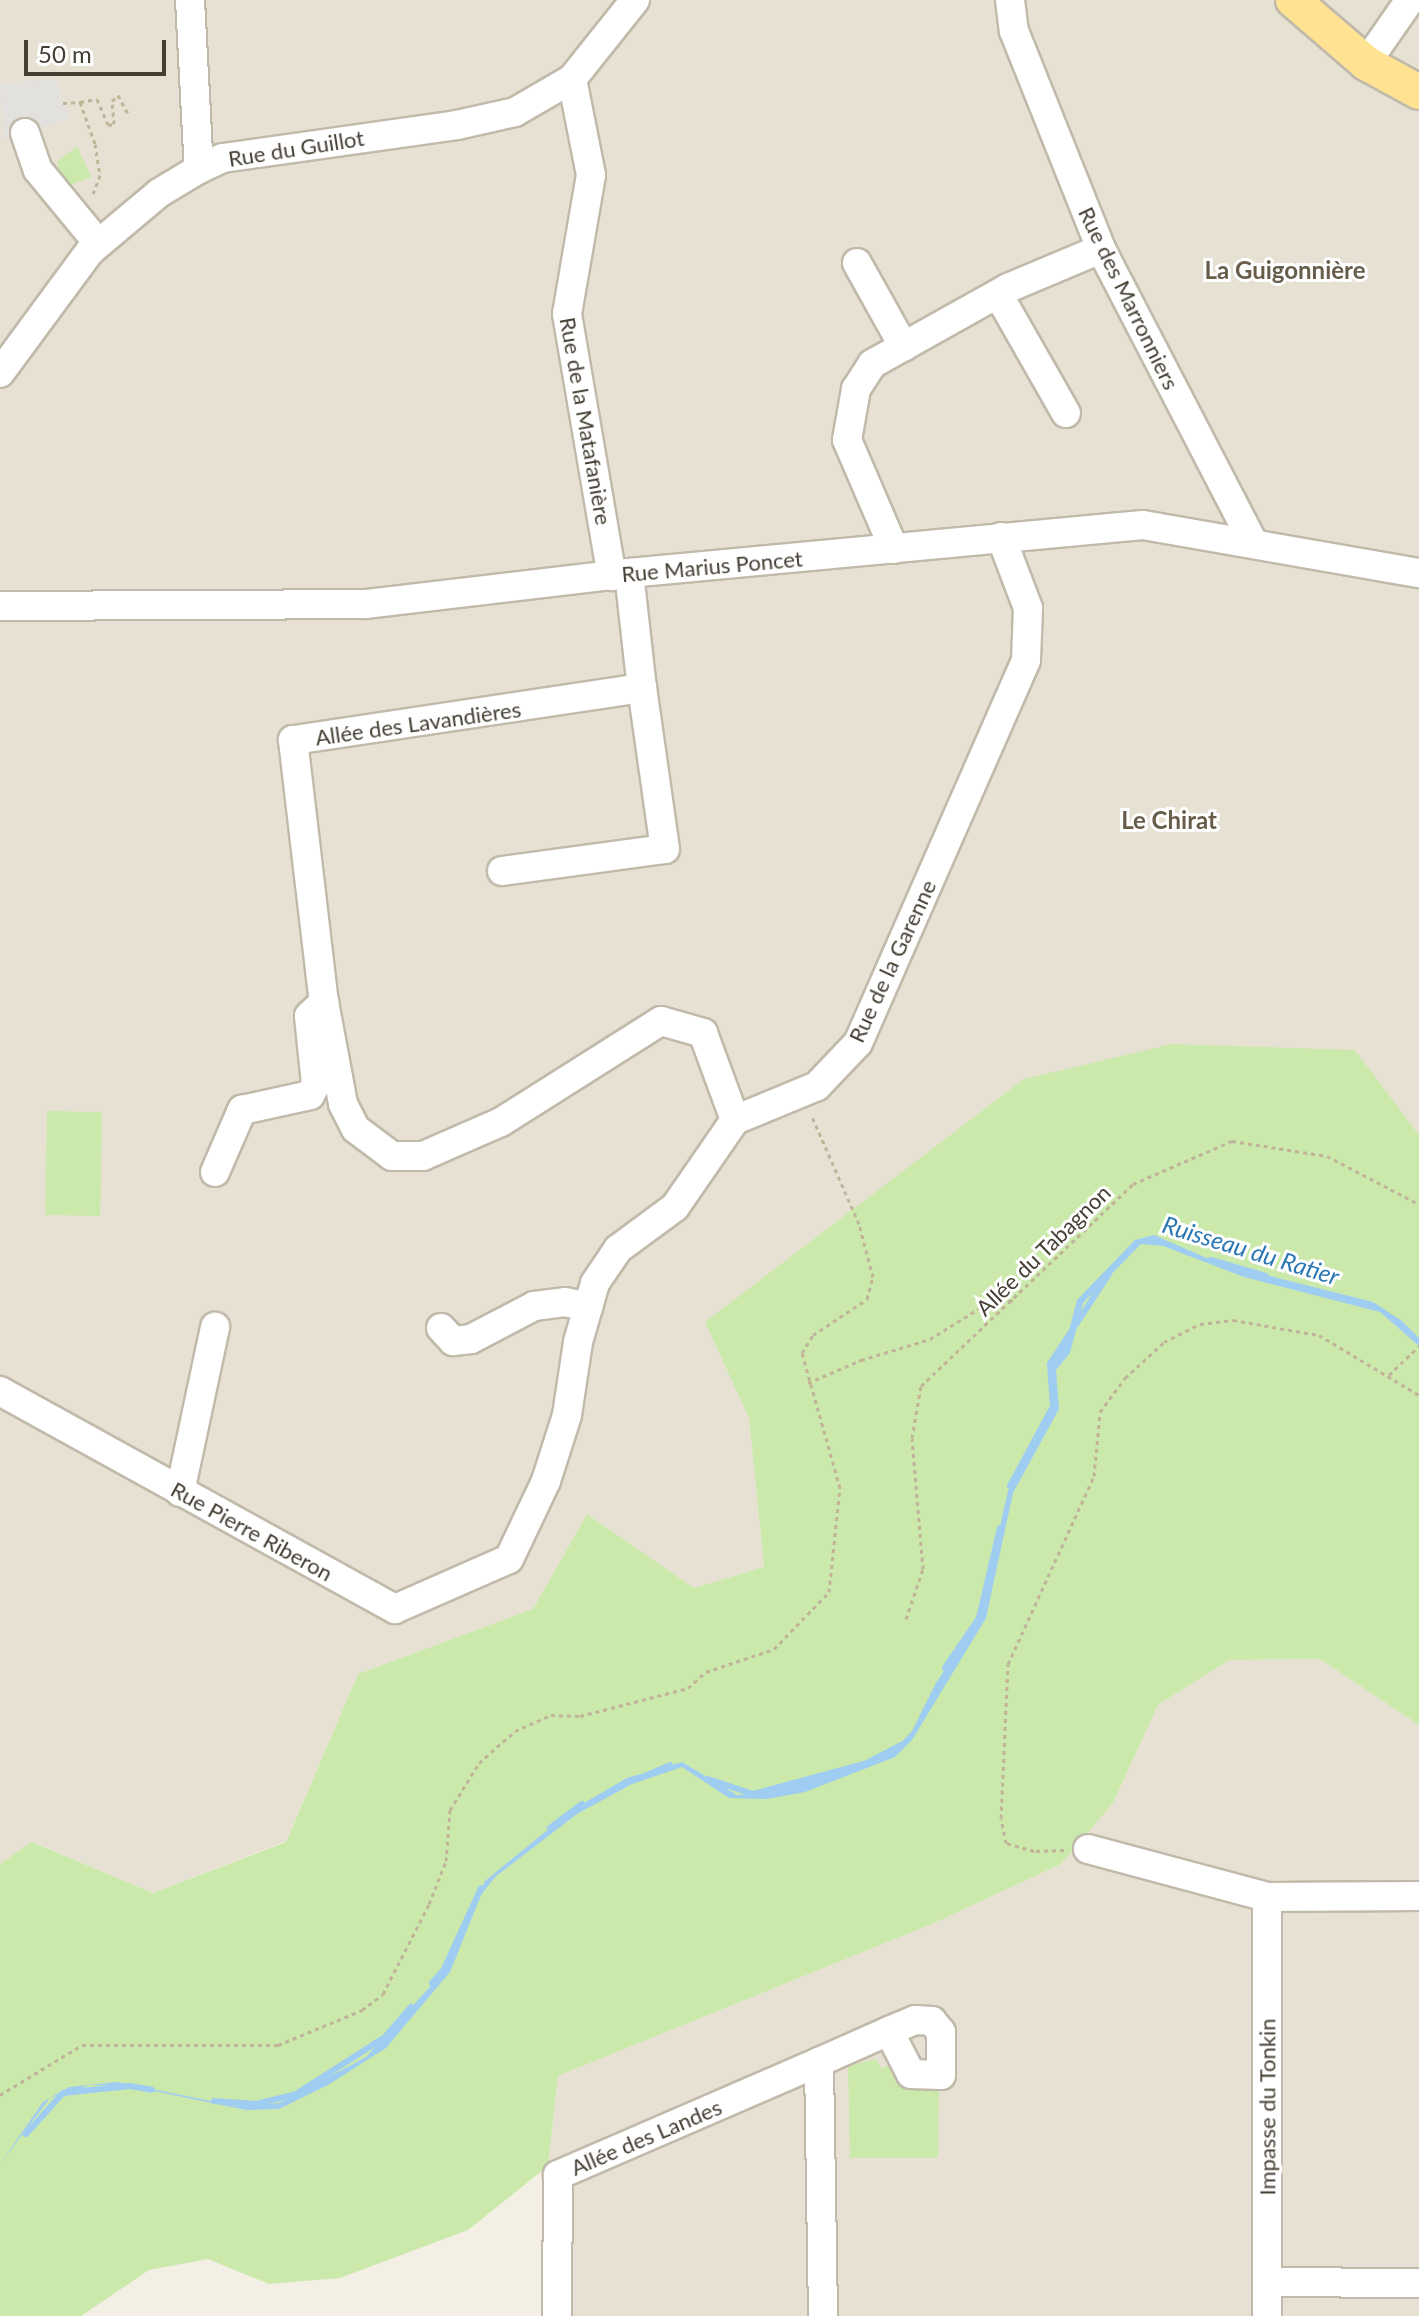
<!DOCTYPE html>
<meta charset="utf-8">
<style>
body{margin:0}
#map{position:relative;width:1419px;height:2316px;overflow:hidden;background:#f3efe5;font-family:Lato,sans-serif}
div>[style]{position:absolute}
.residential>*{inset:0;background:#e7e1d3}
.green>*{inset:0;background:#cce9ac;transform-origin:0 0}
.parking>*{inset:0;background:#e3e1dd}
.water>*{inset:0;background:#9fcdf2}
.stream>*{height:6px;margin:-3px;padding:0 3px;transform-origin:3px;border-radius:3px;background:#9fcdf2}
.path>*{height:3px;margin-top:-1.5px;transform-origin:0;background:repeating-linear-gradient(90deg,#c1b398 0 4px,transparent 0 8px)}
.roads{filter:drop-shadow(2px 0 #c1baaa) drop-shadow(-2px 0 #c1baaa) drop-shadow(0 2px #c1baaa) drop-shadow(0 -2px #c1baaa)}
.minor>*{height:28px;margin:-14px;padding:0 14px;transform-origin:14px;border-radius:14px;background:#fff}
.major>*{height:34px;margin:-17px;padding:0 17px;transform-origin:17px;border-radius:17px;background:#ffe392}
span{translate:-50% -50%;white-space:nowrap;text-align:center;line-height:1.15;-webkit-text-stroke:6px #fff;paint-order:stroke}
.street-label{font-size:22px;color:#453f34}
.neighbourhood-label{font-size:24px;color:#685d4b;font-weight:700}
.water-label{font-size:24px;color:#2b76b4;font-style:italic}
.scale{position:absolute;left:24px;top:40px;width:142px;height:36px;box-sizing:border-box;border:4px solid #453f34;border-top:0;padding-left:10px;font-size:24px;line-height:28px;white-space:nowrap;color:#453f34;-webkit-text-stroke:6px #fff;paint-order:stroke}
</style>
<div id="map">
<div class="residential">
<i style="clip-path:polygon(0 0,1419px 0,1419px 1135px,1355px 1050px,705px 1321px,749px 1418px,764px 1567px,694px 1588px,587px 1514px,533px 1609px,358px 1674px,286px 1841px,153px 1893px,33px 1842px,0 1864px)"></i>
<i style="clip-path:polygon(1320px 1659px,1419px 1725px,1419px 2316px,546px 2316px,548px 2166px,558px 2076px,932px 1924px,1061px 1864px,1113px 1803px,1158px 1705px,1229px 1660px)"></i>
</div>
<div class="green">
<i style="clip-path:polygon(77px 146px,91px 177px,64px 187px,57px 162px)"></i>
<i style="clip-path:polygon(1172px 1044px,1355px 1050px,1419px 1135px,1419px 1725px,1320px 1659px,1229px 1660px,1158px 1705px,1113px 1803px,1061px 1864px,932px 1924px,558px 2076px,548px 2166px,468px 2230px,340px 2278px,269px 2284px,208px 2259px,149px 2270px,81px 2316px,0 2316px,0 1864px,32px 1842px,153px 1893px,286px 1842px,358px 1674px,533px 1609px,587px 1514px,694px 1588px,764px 1567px,749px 1418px,705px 1322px,1024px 1079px)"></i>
<i style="left:47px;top:1111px;width:55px;height:104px;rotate:1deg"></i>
<i style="clip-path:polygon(876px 2059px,881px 2068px,891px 2064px,896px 2084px,939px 2085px,938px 2158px,850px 2158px,848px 2066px)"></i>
</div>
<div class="parking">
<i style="clip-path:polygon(55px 78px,70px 119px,3px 139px,0 84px)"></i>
</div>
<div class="water">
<i style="clip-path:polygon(1154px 1235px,1218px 1263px,1373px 1302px,1402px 1321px,1419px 1338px,1419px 1346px,1380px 1312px,1244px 1277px,1163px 1246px,1141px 1244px,1083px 1303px,1070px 1353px,1056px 1370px,1059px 1409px,1013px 1493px,986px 1618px,912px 1740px,895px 1757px,805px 1792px,766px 1799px,729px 1798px,682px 1767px,632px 1784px,577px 1814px,495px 1877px,481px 1895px,450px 1972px,386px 2048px,328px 2085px,279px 2109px,246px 2110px,130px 2086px,90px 2085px,50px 2098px,0 2164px,43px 2102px,69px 2087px,118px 2082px,235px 2106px,279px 2103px,366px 2057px,447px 1968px,485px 1881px,572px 1810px,627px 1778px,682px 1762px,737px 1795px,769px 1793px,878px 1761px,895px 1749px,912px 1731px,936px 1683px,979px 1618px,1008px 1491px,1051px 1413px,1049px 1369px,1065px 1346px,1077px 1300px,1135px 1240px)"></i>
</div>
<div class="stream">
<i style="left:1211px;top:1260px;width:57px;rotate:16.2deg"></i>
<i style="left:1010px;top:1486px;width:91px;rotate:-61.7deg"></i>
<i style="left:1053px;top:1406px;width:42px;rotate:-94.1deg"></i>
<i style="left:1050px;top:1364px;width:108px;rotate:-56.8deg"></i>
<i style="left:945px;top:1668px;width:60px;rotate:-55.8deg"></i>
<i style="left:979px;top:1618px;width:92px;rotate:-76.9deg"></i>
<i style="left:647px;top:1775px;width:25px;rotate:-23deg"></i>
<i style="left:708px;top:1779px;width:47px;rotate:18.4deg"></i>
<i style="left:753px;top:1794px;width:118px;rotate:-15.2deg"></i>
<i style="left:867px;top:1763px;width:38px;rotate:-28deg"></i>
<i style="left:550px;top:1828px;width:40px;rotate:-37deg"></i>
<i style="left:432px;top:1983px;width:18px;rotate:-49deg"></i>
<i style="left:444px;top:1969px;width:89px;rotate:-65.4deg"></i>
<i style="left:214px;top:2101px;width:42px;rotate:4.1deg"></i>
<i style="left:256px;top:2104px;width:41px;rotate:-14deg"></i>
<i style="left:296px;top:2094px;width:106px;rotate:-32.6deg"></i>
<i style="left:385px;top:2037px;width:40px;rotate:-49deg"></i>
<i style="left:26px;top:2134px;width:55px;rotate:-47.9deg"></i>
<i style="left:63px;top:2093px;width:67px;rotate:-6deg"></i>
<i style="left:130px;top:2086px;width:22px;rotate:10deg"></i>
</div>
<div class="path">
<i style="left:80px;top:102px;width:17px;rotate:-10deg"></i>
<i style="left:97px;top:99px;width:28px;rotate:67deg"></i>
<i style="left:108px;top:125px;width:6px;rotate:-9deg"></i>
<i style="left:114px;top:124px;width:23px;rotate:-95deg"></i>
<i style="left:112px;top:101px;width:8px;rotate:-45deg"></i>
<i style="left:118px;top:95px;width:24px;rotate:62deg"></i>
<i style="left:63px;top:103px;width:17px;rotate:-3deg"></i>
<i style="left:80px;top:102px;width:45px;rotate:70.3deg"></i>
<i style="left:95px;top:144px;width:31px;rotate:81deg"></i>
<i style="left:100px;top:175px;width:23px;rotate:110deg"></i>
<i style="left:1389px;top:1375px;width:42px;rotate:-44deg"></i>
<i style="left:808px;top:1383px;width:58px;rotate:-23.5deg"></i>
<i style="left:861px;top:1360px;width:72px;rotate:-16.9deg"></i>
<i style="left:930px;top:1339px;width:65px;rotate:-31.7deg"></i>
<i style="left:985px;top:1305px;width:29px;rotate:-10deg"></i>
<i style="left:906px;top:1619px;width:53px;rotate:-71.2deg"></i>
<i style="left:923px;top:1569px;width:131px;rotate:-94.8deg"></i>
<i style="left:912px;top:1438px;width:53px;rotate:-80.2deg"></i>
<i style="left:921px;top:1386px;width:293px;rotate:-43.6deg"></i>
<i style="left:1133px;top:1184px;width:108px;rotate:-23.5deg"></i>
<i style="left:1232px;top:1141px;width:96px;rotate:9deg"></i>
<i style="left:1327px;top:1156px;width:104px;rotate:27.6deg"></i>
<i style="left:1064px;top:1850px;width:30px;rotate:178deg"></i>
<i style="left:1034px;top:1851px;width:29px;rotate:-164deg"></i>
<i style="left:1006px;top:1843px;width:25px;rotate:-101deg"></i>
<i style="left:1001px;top:1818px;width:154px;rotate:-87.4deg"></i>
<i style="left:1008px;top:1664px;width:207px;rotate:-65.4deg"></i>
<i style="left:1094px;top:1476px;width:64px;rotate:-84.6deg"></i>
<i style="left:1100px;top:1412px;width:42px;rotate:-53.7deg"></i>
<i style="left:1125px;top:1378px;width:53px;rotate:-42.7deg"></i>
<i style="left:1164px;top:1342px;width:40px;rotate:-26.6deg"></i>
<i style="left:1200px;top:1324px;width:33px;rotate:-7deg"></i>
<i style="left:1233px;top:1320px;width:87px;rotate:9.9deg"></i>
<i style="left:1319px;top:1335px;width:117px;rotate:31deg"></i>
<i style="left:0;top:2095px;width:96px;rotate:-31.4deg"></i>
<i style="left:82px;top:2045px;width:196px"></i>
<i style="left:278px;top:2045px;width:91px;rotate:-22.6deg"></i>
<i style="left:362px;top:2010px;width:26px;rotate:-37deg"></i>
<i style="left:383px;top:1994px;width:101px;rotate:-62.9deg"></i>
<i style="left:429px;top:1904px;width:46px;rotate:-68.4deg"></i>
<i style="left:446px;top:1861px;width:51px;rotate:-85.5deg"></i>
<i style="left:450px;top:1810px;width:55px;rotate:-58.3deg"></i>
<i style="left:479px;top:1763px;width:48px;rotate:-41.6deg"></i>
<i style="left:515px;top:1731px;width:39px;rotate:-24deg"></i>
<i style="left:551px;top:1715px;width:29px;rotate:2deg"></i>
<i style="left:580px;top:1716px;width:112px;rotate:-14.5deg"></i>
<i style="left:688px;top:1688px;width:24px;rotate:-42deg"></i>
<i style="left:706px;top:1672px;width:72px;rotate:-18.7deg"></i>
<i style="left:774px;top:1649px;width:79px;rotate:-46deg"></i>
<i style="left:829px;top:1592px;width:105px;rotate:-84deg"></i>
<i style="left:840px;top:1488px;width:140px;rotate:-105.7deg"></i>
<i style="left:802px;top:1353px;width:21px;rotate:-59deg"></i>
<i style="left:813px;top:1335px;width:65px;rotate:-33.7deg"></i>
<i style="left:867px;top:1299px;width:23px;rotate:-75deg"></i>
<i style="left:873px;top:1277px;width:55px;rotate:-104.8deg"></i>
<i style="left:859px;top:1224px;width:120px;rotate:-113.6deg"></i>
</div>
<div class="roads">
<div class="minor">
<i style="left:190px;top:0;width:169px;rotate:87deg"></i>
<i style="left:1010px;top:0;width:31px;rotate:83deg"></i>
<i style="left:1014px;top:31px;width:235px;rotate:68.2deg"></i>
<i style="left:1101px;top:249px;width:330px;rotate:62.6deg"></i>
<i style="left:1366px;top:63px;width:77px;rotate:-55.1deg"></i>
<i style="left:572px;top:79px;width:98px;rotate:78.8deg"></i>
<i style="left:591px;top:175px;width:141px;rotate:99.8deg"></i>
<i style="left:567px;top:314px;width:266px;rotate:80.3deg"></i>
<i style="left:25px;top:133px;width:39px;rotate:71deg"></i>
<i style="left:38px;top:170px;width:94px;rotate:50.6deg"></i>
<i style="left:857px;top:263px;width:96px;rotate:60.8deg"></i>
<i style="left:998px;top:294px;width:137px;rotate:60.3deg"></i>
<i style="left:0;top:373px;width:152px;rotate:-53.6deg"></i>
<i style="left:90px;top:251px;width:90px;rotate:-40deg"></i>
<i style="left:159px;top:193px;width:47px;rotate:-31deg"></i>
<i style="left:199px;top:169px;width:26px;rotate:-25deg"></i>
<i style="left:223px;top:158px;width:236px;rotate:-8deg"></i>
<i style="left:457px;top:125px;width:59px;rotate:-12.6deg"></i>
<i style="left:515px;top:112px;width:66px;rotate:-30.1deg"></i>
<i style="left:572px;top:79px;width:101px;rotate:-51.4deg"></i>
<i style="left:894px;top:549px;width:119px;rotate:-113.3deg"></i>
<i style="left:847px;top:440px;width:52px;rotate:-80deg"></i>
<i style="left:856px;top:389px;width:30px;rotate:-57deg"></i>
<i style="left:872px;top:364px;width:156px;rotate:-29.2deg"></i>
<i style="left:1008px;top:288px;width:101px;rotate:-22.8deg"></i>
<i style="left:629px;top:573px;width:116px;rotate:83.6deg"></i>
<i style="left:642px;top:688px;width:353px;rotate:171.5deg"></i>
<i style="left:293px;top:740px;width:264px;rotate:83.3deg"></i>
<i style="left:324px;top:1002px;width:104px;rotate:79.4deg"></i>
<i style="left:343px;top:1104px;width:28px;rotate:63deg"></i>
<i style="left:356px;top:1129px;width:45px;rotate:36.9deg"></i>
<i style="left:392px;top:1156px;width:31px"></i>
<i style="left:423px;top:1156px;width:85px;rotate:-23.6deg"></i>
<i style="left:501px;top:1122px;width:189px;rotate:-32.3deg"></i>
<i style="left:661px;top:1021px;width:44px;rotate:15.9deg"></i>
<i style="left:703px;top:1033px;width:93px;rotate:69.8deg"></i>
<i style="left:0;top:606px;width:366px;rotate:-0.3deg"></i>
<i style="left:366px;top:604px;width:265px;rotate:-6.7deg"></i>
<i style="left:629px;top:573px;width:516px;rotate:-5.34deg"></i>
<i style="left:1143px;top:525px;width:280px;rotate:9.9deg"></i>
<i style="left:502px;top:871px;width:164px;rotate:-7.7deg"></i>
<i style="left:665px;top:849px;width:163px;rotate:-98.1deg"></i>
<i style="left:215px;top:1172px;width:68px;rotate:-66.5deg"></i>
<i style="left:242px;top:1110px;width:70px;rotate:-12.4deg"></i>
<i style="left:310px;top:1095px;width:13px;rotate:-61deg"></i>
<i style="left:316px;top:1084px;width:68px;rotate:-95.9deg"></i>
<i style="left:309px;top:1016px;width:21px;rotate:-43deg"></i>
<i style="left:441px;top:1328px;width:18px;rotate:47deg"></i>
<i style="left:453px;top:1341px;width:18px;rotate:-6deg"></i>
<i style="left:471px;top:1339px;width:71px;rotate:-27.6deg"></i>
<i style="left:534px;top:1306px;width:31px;rotate:-7deg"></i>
<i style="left:565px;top:1302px;width:24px;rotate:12deg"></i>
<i style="left:0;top:1391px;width:451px;rotate:28.9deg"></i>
<i style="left:395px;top:1609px;width:124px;rotate:-23.7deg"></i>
<i style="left:509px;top:1559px;width:86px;rotate:-64.6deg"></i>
<i style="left:546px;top:1481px;width:69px;rotate:-72.3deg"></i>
<i style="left:567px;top:1415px;width:74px;rotate:-81.4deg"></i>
<i style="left:578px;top:1342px;width:61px;rotate:-73.9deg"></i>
<i style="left:595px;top:1283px;width:41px;rotate:-55.9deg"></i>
<i style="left:618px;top:1249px;width:71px;rotate:-36.4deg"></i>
<i style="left:675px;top:1207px;width:106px;rotate:-55.4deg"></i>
<i style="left:735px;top:1120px;width:89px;rotate:-22.5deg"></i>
<i style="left:817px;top:1086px;width:59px;rotate:-46.4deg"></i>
<i style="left:858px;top:1043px;width:418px;rotate:-66.3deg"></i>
<i style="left:1026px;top:660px;width:52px;rotate:-87.8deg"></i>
<i style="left:1028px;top:608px;width:76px;rotate:-110.8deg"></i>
<i style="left:180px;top:1492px;width:169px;rotate:-78deg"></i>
<i style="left:1088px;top:1849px;width:185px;rotate:15deg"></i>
<i style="left:1267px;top:1897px;width:152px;rotate:-0.4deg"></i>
<i style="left:819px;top:2062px;width:254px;rotate:89.1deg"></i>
<i style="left:1268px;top:2282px;width:151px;rotate:0.4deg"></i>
<i style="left:557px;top:2316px;width:141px;rotate:-89.6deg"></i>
<i style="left:558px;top:2175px;width:284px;rotate:-23.4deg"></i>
<i style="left:819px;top:2062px;width:77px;rotate:-23.9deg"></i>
<i style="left:889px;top:2031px;width:28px;rotate:-23deg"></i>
<i style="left:915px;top:2020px;width:17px;rotate:3deg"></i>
<i style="left:932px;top:2021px;width:14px;rotate:51deg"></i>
<i style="left:941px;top:2032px;width:43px;rotate:90deg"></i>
<i style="left:941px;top:2075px;width:30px;rotate:-178deg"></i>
<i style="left:911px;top:2074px;width:48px;rotate:-117.1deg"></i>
<i style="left:1267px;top:2316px;width:419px;rotate:-90deg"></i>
</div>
<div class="major">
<i style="left:1293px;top:0;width:96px;rotate:40.8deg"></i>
<i style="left:1366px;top:63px;width:60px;rotate:28.7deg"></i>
</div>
</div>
<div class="street-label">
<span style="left:296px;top:148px;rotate:-9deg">Rue du Guillot</span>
<span style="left:1129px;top:298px;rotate:64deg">Rue des Marronniers</span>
<span style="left:586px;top:421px;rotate:80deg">Rue de la Matafanière</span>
<span style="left:712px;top:566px;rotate:-5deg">Rue Marius Poncet</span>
<span style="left:418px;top:723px;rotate:-8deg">Allée des Lavandières</span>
<span style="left:892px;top:961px;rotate:-65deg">Rue de la Garenne</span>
<span style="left:1043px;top:1250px;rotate:-44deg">Allée du Tabagnon</span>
<span style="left:252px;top:1531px;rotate:29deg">Rue Pierre Riberon</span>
<span style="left:1267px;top:2107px;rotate:-90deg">Impasse du Tonkin</span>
<span style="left:646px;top:2137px;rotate:-23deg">Allée des Landes</span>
</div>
<div class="neighbourhood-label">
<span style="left:1285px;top:270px">La Guigonnière</span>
<span style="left:1169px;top:820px">Le Chirat</span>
</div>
<div class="water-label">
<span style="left:1251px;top:1250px;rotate:17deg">Ruisseau du Ratier</span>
</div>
<div class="scale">50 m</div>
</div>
